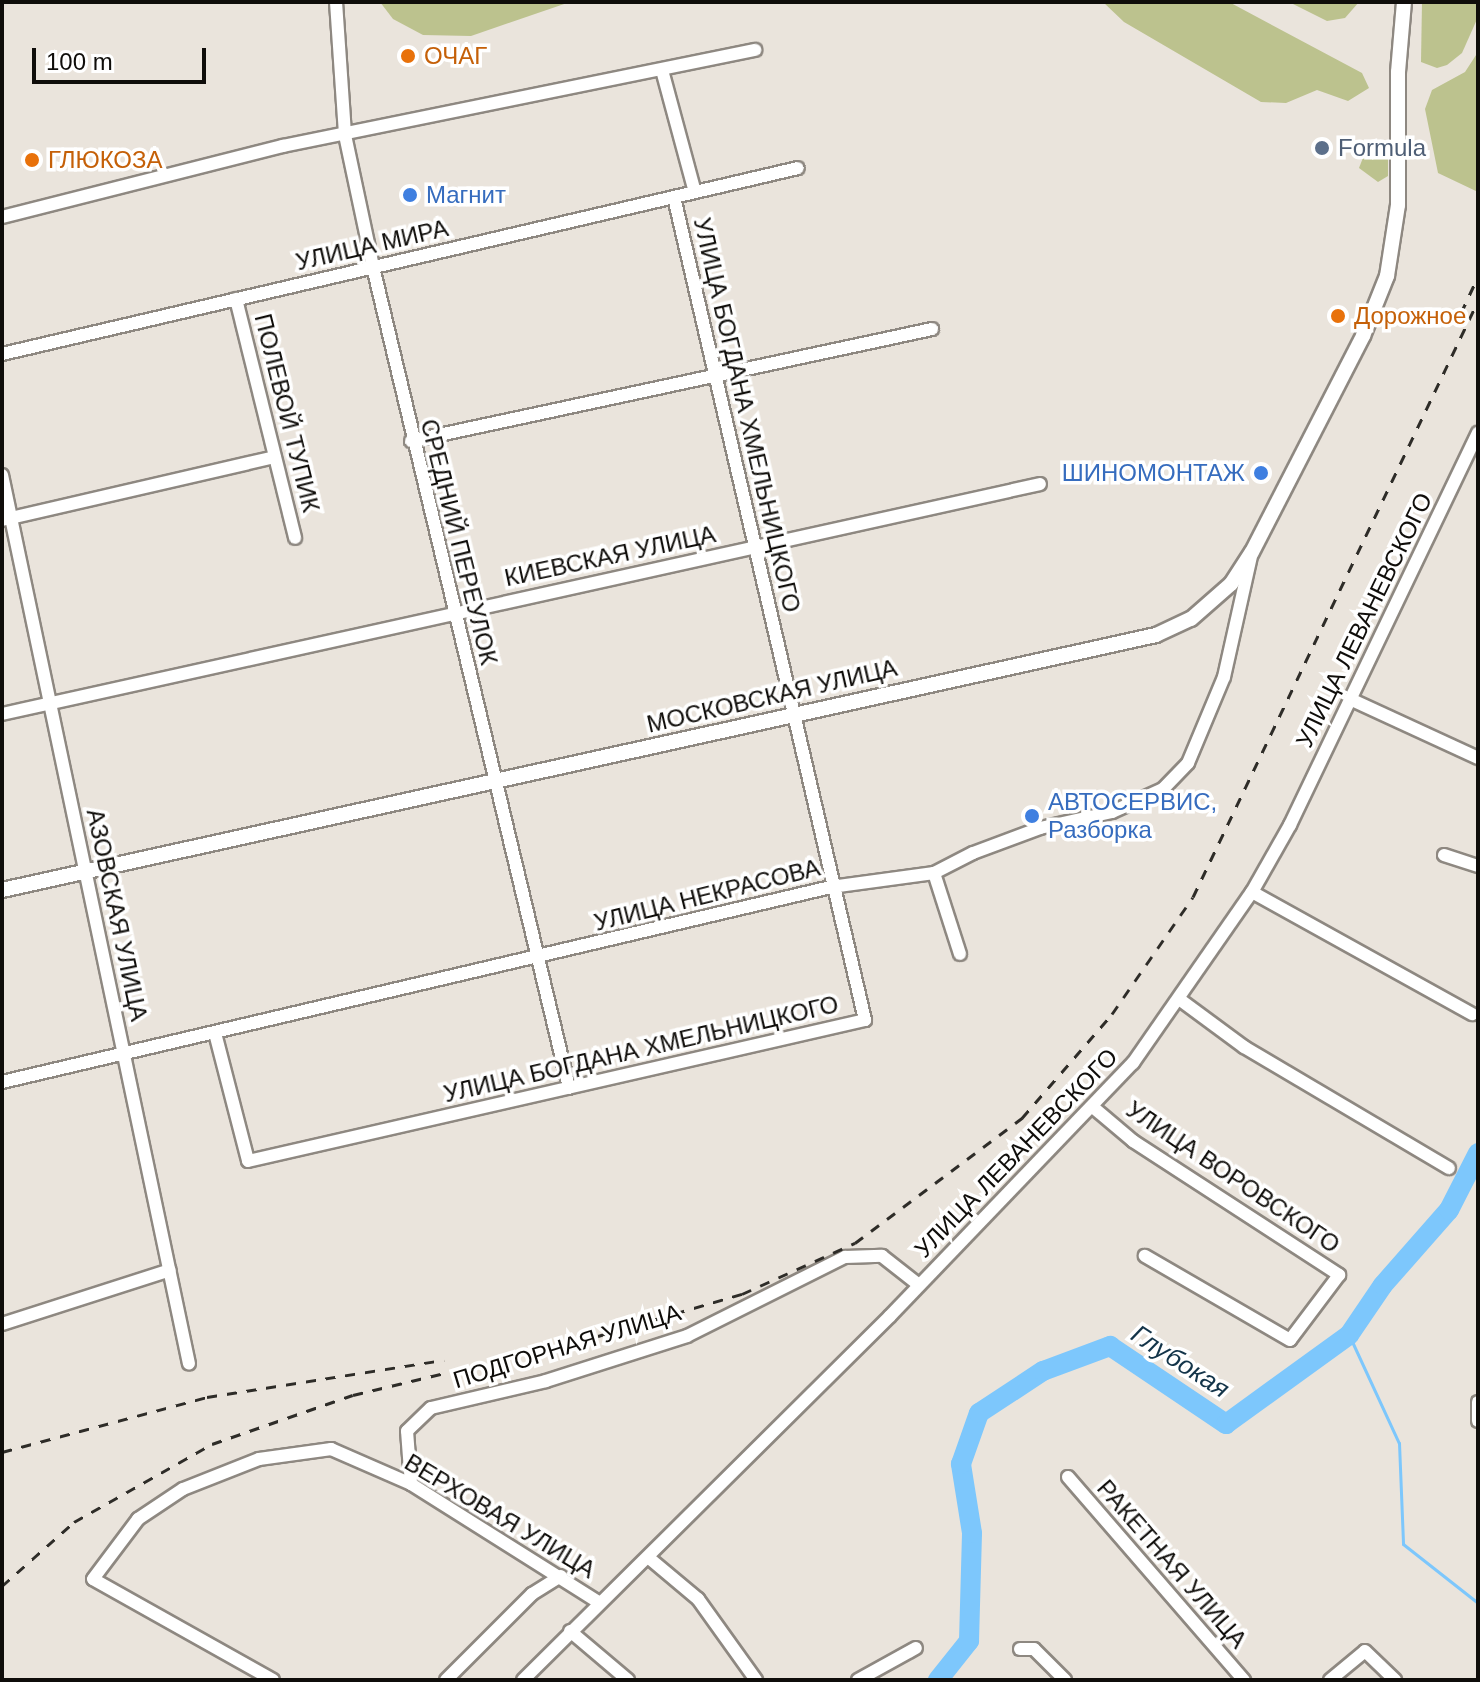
<!DOCTYPE html>
<meta charset="utf-8">
<style>
body{margin:0}
#map{position:relative;width:1480px;height:1682px;overflow:hidden;background:#eae4dc;font-family:Arial,sans-serif}
div>[style]{position:absolute}
.green>*{inset:0;background:#bcc28e}
.stream>*{height:3px;margin:-1.5px;padding:0 1.5px;transform-origin:1.5px;border-radius:1.5px;background:#7dc7fc}
.river>*{height:20px;margin:-10px;padding:0 10px;transform-origin:10px;border-radius:10px;background:#7dc7fc}
.roads{filter:drop-shadow(2px 0 #8e8881) drop-shadow(-2px 0 #8e8881) drop-shadow(0 2px #8e8881) drop-shadow(0 -2px #8e8881)}
.minor>*{height:12px;margin:-6px;padding:0 6px;transform-origin:6px;border-radius:6px;background:#fff}
.major>*{height:14px;margin:-7px;padding:0 7px;transform-origin:7px;border-radius:7px;background:#fff}
.rail>*{height:3px;margin-top:-1.5px;transform-origin:0;background:repeating-linear-gradient(90deg,#2e2c28 0 10px,transparent 0 20px)}
.dots>*{width:22px;height:22px;translate:-50% -50%;box-sizing:border-box;border:4px solid #fff;border-radius:50%}
span{translate:-50% -50%;white-space:nowrap;text-align:center;line-height:1.15;-webkit-text-stroke:7px #fff;paint-order:stroke}
.food-label{font-size:24px;color:#c56008}
.left{translate:0 -50%;text-align:left}
.service-label{font-size:24px;color:#4e5e75}
.shop-label{font-size:24px;color:#366cbe}
.right{translate:-100% -50%;text-align:right}
.street-label{font-size:24px;color:#0f0d0a}
.water-label{font-size:26px;color:#133449;font-style:italic}
.frame{position:absolute;inset:0;border:4px solid #0f0d0a;pointer-events:none}
.scale{position:absolute;left:32px;top:48px;width:174px;height:36px;box-sizing:border-box;border:4px solid #0f0d0a;border-top:0;padding-left:10px;font-size:24px;line-height:28px;white-space:nowrap;color:#0f0d0a;-webkit-text-stroke:6px #fff;paint-order:stroke}
</style>
<div id="map">
<div class="green">
<i style="clip-path:polygon(380px 2px,570px 2px,471px 36px,423px 35px,393px 19px)"></i>
<i style="clip-path:polygon(1103px 2px,1229px 2px,1362px 73px,1369px 88px,1348px 101px,1317px 90px,1286px 103px,1261px 102px,1124px 22px)"></i>
<i style="clip-path:polygon(1289px 2px,1359px 2px,1345px 18px,1327px 21px)"></i>
<i style="clip-path:polygon(1422px 2px,1478px 2px,1478px 17px,1462px 53px,1447px 65px,1437px 68px,1421px 62px)"></i>
<i style="clip-path:polygon(1478px 52px,1478px 192px,1438px 173px,1425px 109px,1432px 90px,1465px 72px)"></i>
<i style="clip-path:polygon(1381px 143px,1388px 148px,1388px 176px,1378px 182px,1359px 168px,1366px 150px)"></i>
</div>
<div class="stream">
<i style="left:1349px;top:1335px;width:119px;rotate:65.2deg"></i>
<i style="left:1399px;top:1443px;width:101px;rotate:87.7deg"></i>
<i style="left:1403px;top:1544px;width:95px;rotate:38.2deg"></i>
</div>
<div class="river">
<i style="left:938px;top:1680px;width:50px;rotate:-51.5deg"></i>
<i style="left:969px;top:1641px;width:108px;rotate:-88.4deg"></i>
<i style="left:972px;top:1533px;width:70px;rotate:-99.1deg"></i>
<i style="left:961px;top:1464px;width:54px;rotate:-70.6deg"></i>
<i style="left:979px;top:1413px;width:77px;rotate:-33.3deg"></i>
<i style="left:1043px;top:1371px;width:72px;rotate:-20.5deg"></i>
<i style="left:1110px;top:1346px;width:140px;rotate:33.9deg"></i>
<i style="left:1226px;top:1424px;width:152px;rotate:-35.9deg"></i>
<i style="left:1349px;top:1335px;width:60px;rotate:-55.8deg"></i>
<i style="left:1383px;top:1285px;width:100px;rotate:-48.7deg"></i>
<i style="left:1449px;top:1210px;width:64px;rotate:-63deg"></i>
</div>
<div class="roads">
<div class="minor">
<i style="left:336px;top:2px;width:133px;rotate:86.1deg"></i>
<i style="left:345px;top:135px;width:135px;rotate:78deg"></i>
<i style="left:373px;top:267px;width:844px;rotate:76.57deg"></i>
<i style="left:662px;top:70px;width:126px;rotate:74.9deg"></i>
<i style="left:2px;top:217px;width:290px;rotate:-14.2deg"></i>
<i style="left:283px;top:146px;width:482px;rotate:-11.5deg"></i>
<i style="left:236px;top:299px;width:246px;rotate:76.1deg"></i>
<i style="left:2px;top:354px;width:817px;rotate:-13.15deg"></i>
<i style="left:411px;top:441px;width:533px;rotate:-12.13deg"></i>
<i style="left:2px;top:475px;width:908px;rotate:78.12deg"></i>
<i style="left:2px;top:520px;width:280px;rotate:-13deg"></i>
<i style="left:1350px;top:699px;width:141px;rotate:24.7deg"></i>
<i style="left:2px;top:714px;width:1063px;rotate:-12.49deg"></i>
<i style="left:1444px;top:855px;width:36px;rotate:18deg"></i>
<i style="left:934px;top:873px;width:85px;rotate:72.2deg"></i>
<i style="left:1252px;top:892px;width:252px;rotate:29deg"></i>
<i style="left:1179px;top:999px;width:81px;rotate:36.4deg"></i>
<i style="left:1244px;top:1047px;width:238px;rotate:30.6deg"></i>
<i style="left:215px;top:1033px;width:132px;rotate:75.5deg"></i>
<i style="left:248px;top:1161px;width:633px;rotate:-12.87deg"></i>
<i style="left:865px;top:1020px;width:845px;rotate:-103.07deg"></i>
<i style="left:2px;top:1082px;width:852px;rotate:-13.24deg"></i>
<i style="left:831px;top:887px;width:104px;rotate:-7.7deg"></i>
<i style="left:934px;top:873px;width:44px;rotate:-27.1deg"></i>
<i style="left:973px;top:853px;width:72px;rotate:-20.5deg"></i>
<i style="left:1040px;top:828px;width:74px;rotate:-12.5deg"></i>
<i style="left:1112px;top:812px;width:56px;rotate:-24.3deg"></i>
<i style="left:1163px;top:789px;width:36px;rotate:-46deg"></i>
<i style="left:1188px;top:763px;width:93px;rotate:-67.3deg"></i>
<i style="left:1224px;top:677px;width:124px;rotate:-77.4deg"></i>
<i style="left:1094px;top:1108px;width:51px;rotate:40.2deg"></i>
<i style="left:1133px;top:1141px;width:246px;rotate:33deg"></i>
<i style="left:1339px;top:1275px;width:81px;rotate:127deg"></i>
<i style="left:1290px;top:1340px;width:168px;rotate:-149.9deg"></i>
<i style="left:2px;top:1324px;width:176px;rotate:-17.8deg"></i>
<i style="left:1478px;top:1402px;width:19px;rotate:90deg"></i>
<i style="left:1068px;top:1477px;width:269px;rotate:49.1deg"></i>
<i style="left:411px;top:1484px;width:53px;rotate:-94.3deg"></i>
<i style="left:407px;top:1431px;width:33px;rotate:-44deg"></i>
<i style="left:431px;top:1408px;width:118px;rotate:-13.2deg"></i>
<i style="left:546px;top:1381px;width:148px;rotate:-17.7deg"></i>
<i style="left:687px;top:1336px;width:177px;rotate:-26.6deg"></i>
<i style="left:845px;top:1257px;width:37px;rotate:-2deg"></i>
<i style="left:882px;top:1256px;width:47px;rotate:38.1deg"></i>
<i style="left:649px;top:1558px;width:64px;rotate:39.9deg"></i>
<i style="left:698px;top:1599px;width:100px;rotate:54.4deg"></i>
<i style="left:570px;top:1631px;width:76px;rotate:40.2deg"></i>
<i style="left:1020px;top:1649px;width:14px"></i>
<i style="left:1034px;top:1649px;width:44px;rotate:45deg"></i>
<i style="left:273px;top:1680px;width:206px;rotate:-150.7deg"></i>
<i style="left:93px;top:1579px;width:75px;rotate:-53.1deg"></i>
<i style="left:138px;top:1519px;width:54px;rotate:-33.7deg"></i>
<i style="left:183px;top:1489px;width:82px;rotate:-21.5deg"></i>
<i style="left:259px;top:1459px;width:73px;rotate:-7.9deg"></i>
<i style="left:331px;top:1449px;width:87px;rotate:23.6deg"></i>
<i style="left:411px;top:1484px;width:223px;rotate:32.2deg"></i>
<i style="left:446px;top:1680px;width:122px;rotate:-45deg"></i>
<i style="left:532px;top:1594px;width:34px;rotate:-32deg"></i>
<i style="left:523px;top:1680px;width:517px;rotate:-44.76deg"></i>
<i style="left:890px;top:1316px;width:351px;rotate:-46.2deg"></i>
<i style="left:1133px;top:1063px;width:208px;rotate:-55.2deg"></i>
<i style="left:1252px;top:892px;width:77px;rotate:-60.4deg"></i>
<i style="left:1290px;top:825px;width:435px;rotate:-64.4deg"></i>
<i style="left:858px;top:1680px;width:66px;rotate:-28.9deg"></i>
<i style="left:1330px;top:1680px;width:45px;rotate:-39.6deg"></i>
<i style="left:1365px;top:1651px;width:42px;rotate:44deg"></i>
</div>
<div class="major">
<i style="left:2px;top:890px;width:1182px;rotate:-12.46deg"></i>
<i style="left:1156px;top:635px;width:38px;rotate:-25deg"></i>
<i style="left:1191px;top:619px;width:53px;rotate:-41.2deg"></i>
<i style="left:1231px;top:584px;width:38px;rotate:-57deg"></i>
<i style="left:1252px;top:552px;width:243px;rotate:-62.8deg"></i>
<i style="left:1363px;top:336px;width:65px;rotate:-68.2deg"></i>
<i style="left:1387px;top:276px;width:72px;rotate:-81.2deg"></i>
<i style="left:1398px;top:205px;width:133px;rotate:-90deg"></i>
<i style="left:1398px;top:72px;width:70px;rotate:-85.1deg"></i>
</div>
</div>
<div class="rail">
<i style="left:1461px;top:313px;width:40px;rotate:-65deg"></i>
<i style="left:2px;top:1452px;width:212px;rotate:-15deg"></i>
<i style="left:207px;top:1397px;width:240px;rotate:-8.9deg"></i>
<i style="left:2px;top:1586px;width:96px;rotate:-41.6deg"></i>
<i style="left:74px;top:1522px;width:159px;rotate:-29.5deg"></i>
<i style="left:212px;top:1444px;width:149px;rotate:-19.2deg"></i>
<i style="left:353px;top:1395px;width:252px;rotate:-13.5deg"></i>
<i style="left:598px;top:1336px;width:150px;rotate:-16.3deg"></i>
<i style="left:742px;top:1294px;width:124px;rotate:-24.3deg"></i>
<i style="left:855px;top:1243px;width:209px;rotate:-36.8deg"></i>
<i style="left:1022px;top:1118px;width:138px;rotate:-49.1deg"></i>
<i style="left:1112px;top:1014px;width:142px;rotate:-55.3deg"></i>
<i style="left:1193px;top:897px;width:661px;rotate:-64.44deg"></i>
</div>
<div class="dots">
<i style="left:408px;top:56px;background:#e8710a"></i>
<i style="left:1322px;top:148px;background:#5c6f8a"></i>
<i style="left:32px;top:160px;background:#e8710a"></i>
<i style="left:410px;top:195px;background:#3f7fe0"></i>
<i style="left:1338px;top:316px;background:#e8710a"></i>
<i style="left:1261px;top:473px;background:#3f7fe0"></i>
<i style="left:1032px;top:816px;background:#3f7fe0"></i>
</div>
<div class="food-label">
<span class="left" style="left:424px;top:56px">ОЧАГ</span>
<span class="left" style="left:48px;top:160px">ГЛЮКОЗА</span>
<span class="left" style="left:1354px;top:316px">Дорожное</span>
</div>
<div class="service-label">
<span class="left" style="left:1338px;top:148px">Formula</span>
</div>
<div class="shop-label">
<span class="left" style="left:426px;top:195px">Магнит</span>
<span class="right" style="left:1245px;top:473px">ШИНОМОНТАЖ</span>
<span class="left" style="left:1048px;top:816px">АВТОСЕРВИС,<br>Разборка</span>
</div>
<div class="street-label">
<span style="left:372px;top:245px;rotate:-13deg">УЛИЦА МИРА</span>
<span style="left:287px;top:413px;rotate:76deg">ПОЛЕВОЙ ТУПИК</span>
<span style="left:747px;top:415px;rotate:77deg">УЛИЦА БОГДАНА ХМЕЛЬНИЦКОГО</span>
<span style="left:459px;top:542px;rotate:76deg">СРЕДНИЙ ПЕРЕУЛОК</span>
<span style="left:610px;top:556px;rotate:-12deg">КИЕВСКАЯ УЛИЦА</span>
<span style="left:1364px;top:620px;rotate:-64deg">УЛИЦА ЛЕВАНЕВСКОГО</span>
<span style="left:772px;top:696px;rotate:-13deg">МОСКОВСКАЯ УЛИЦА</span>
<span style="left:707px;top:895px;rotate:-14deg">УЛИЦА НЕКРАСОВА</span>
<span style="left:117px;top:915px;rotate:78deg">АЗОВСКАЯ УЛИЦА</span>
<span style="left:641px;top:1049px;rotate:-13deg">УЛИЦА БОГДАНА ХМЕЛЬНИЦКОГО</span>
<span style="left:1016px;top:1153px;rotate:-46deg">УЛИЦА ЛЕВАНЕВСКОГО</span>
<span style="left:1233px;top:1177px;rotate:34deg">УЛИЦА ВОРОВСКОГО</span>
<span style="left:567px;top:1346px;rotate:-17deg">ПОДГОРНАЯ УЛИЦА</span>
<span style="left:500px;top:1516px;rotate:31deg">ВЕРХОВАЯ УЛИЦА</span>
<span style="left:1172px;top:1564px;rotate:49deg">РАКЕТНАЯ УЛИЦА</span>
</div>
<div class="water-label">
<span style="left:1180px;top:1362px;rotate:33deg">Глубокая</span>
</div>
<div class="frame"></div>
<div class="scale">100 m</div>
</div>
